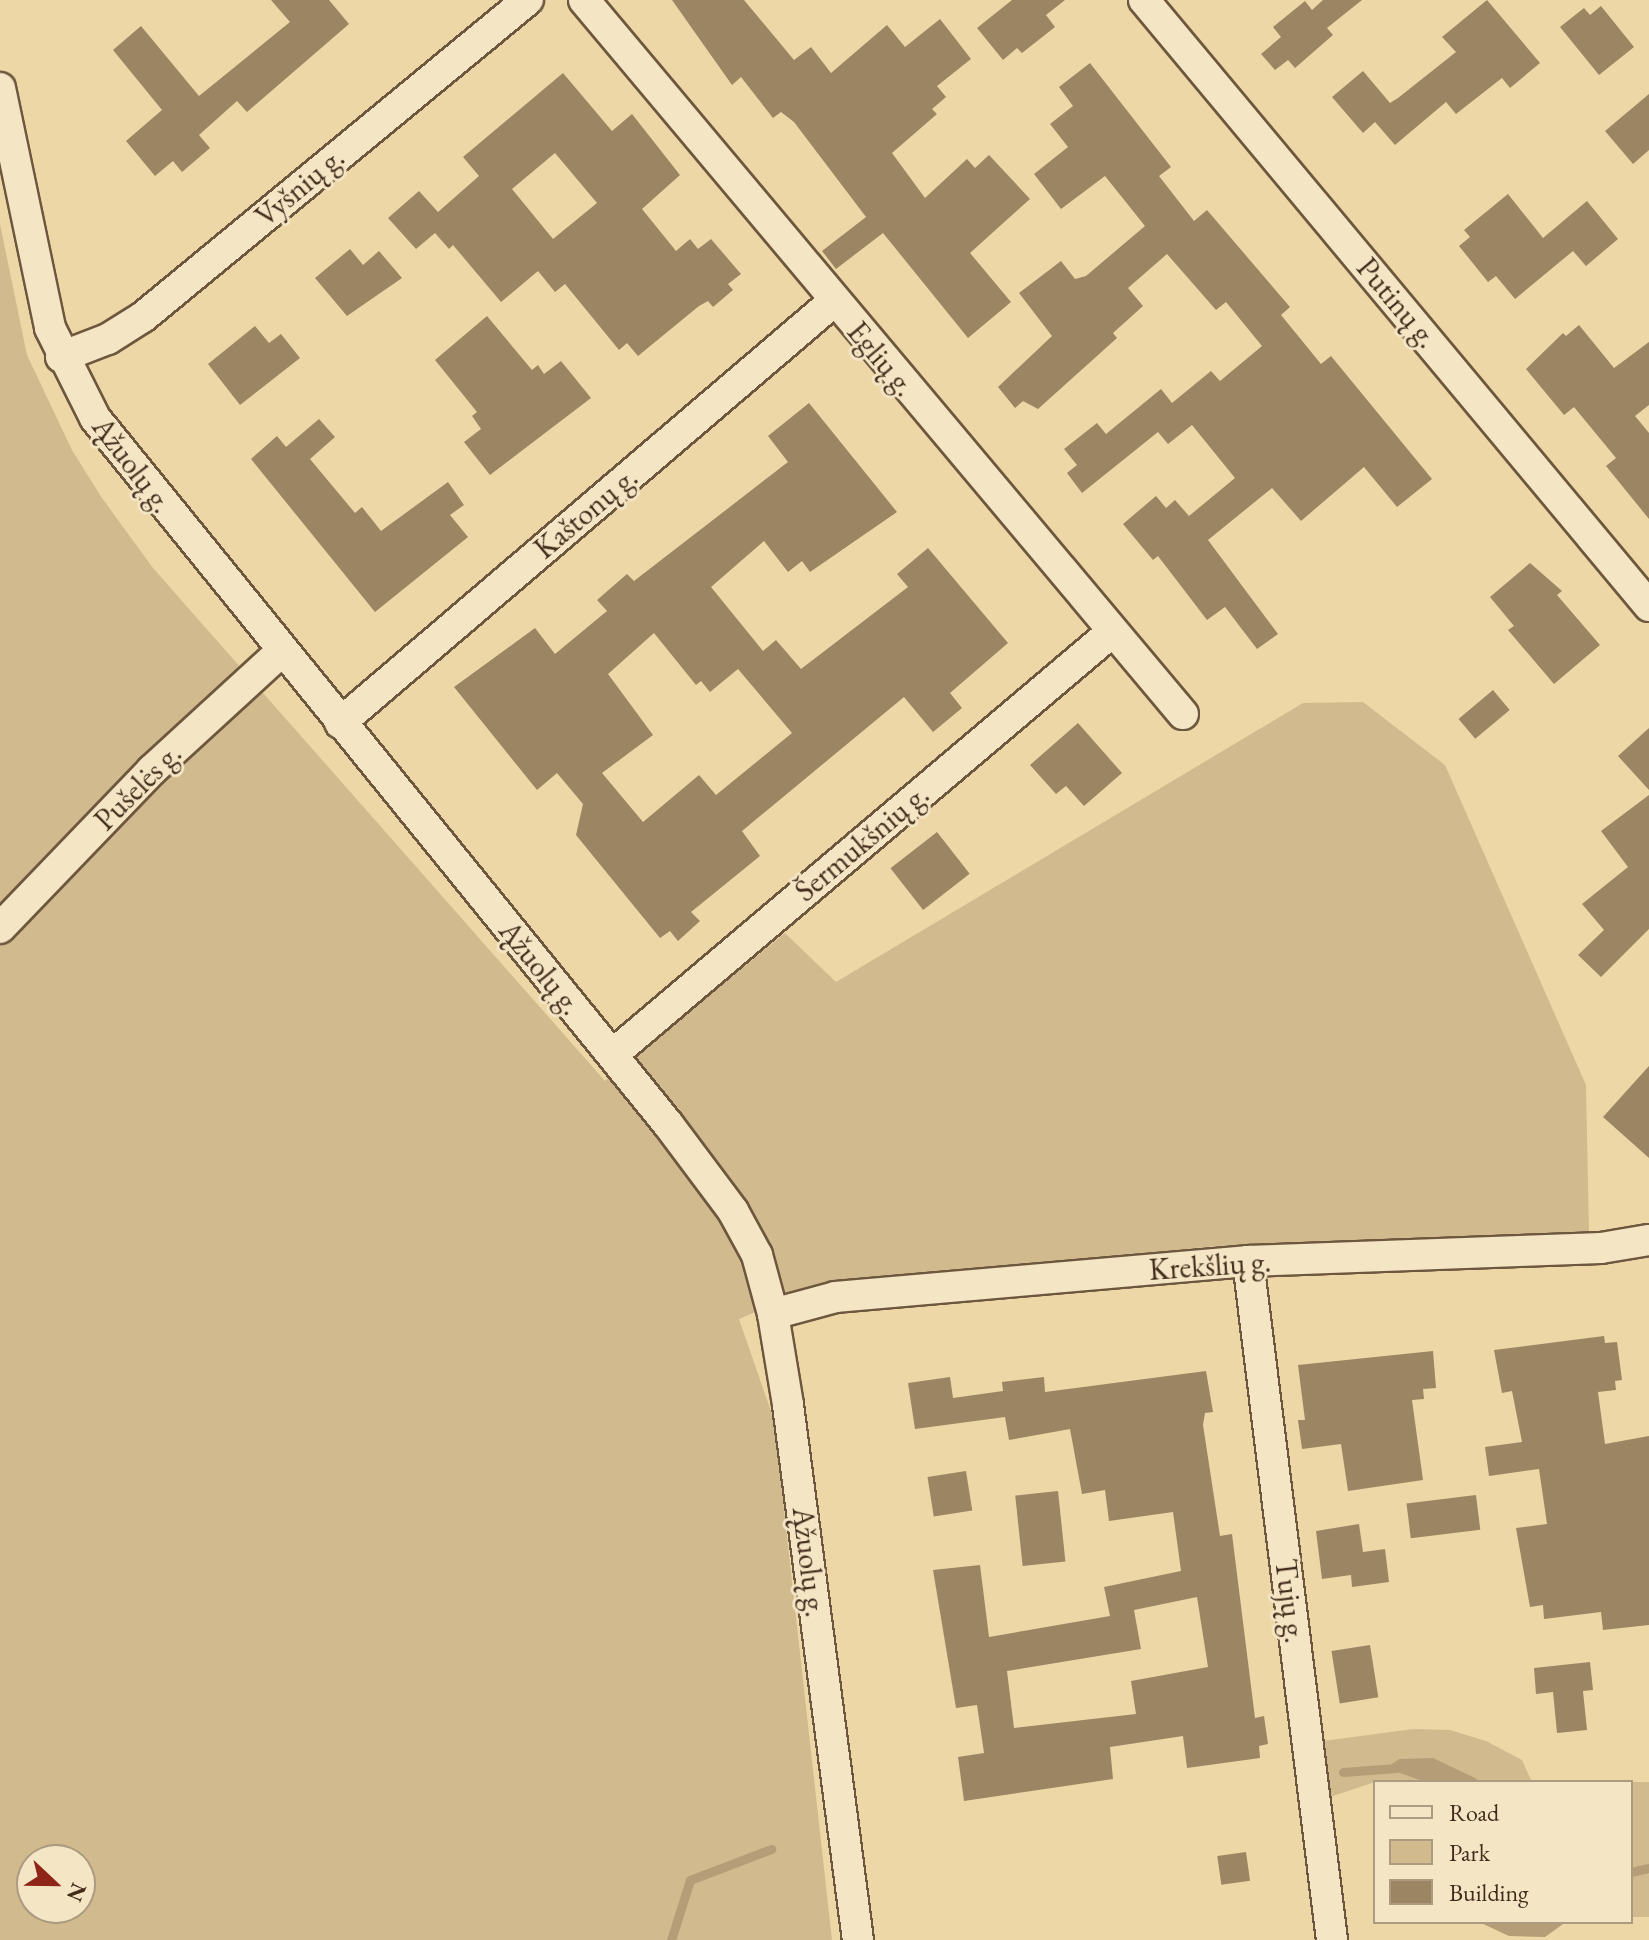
<!DOCTYPE html>
<meta charset="utf-8">
<style>
body{margin:0}
#map{position:relative;width:1649px;height:1940px;overflow:hidden;background:#eed7a6;font-family:"EB Garamond",serif}
div>[style]{position:absolute}
.green>*{inset:0;background:#d1ba8e;transform-origin:0 0}
.water>*{inset:0;background:#b49d77}
.stream>*{height:9px;margin:-4.5px;padding:0 4.5px;transform-origin:4.5px;border-radius:4.5px;background:#b49d77}
.building>*{inset:0;background:#9b8563;transform-origin:0 0}
.roads{filter:drop-shadow(2px 0 #6d573e) drop-shadow(-2px 0 #6d573e) drop-shadow(0 2px #6d573e) drop-shadow(0 -2px #6d573e)}
.minor>*{height:30px;margin:-15px;padding:0 15px;transform-origin:15px;border-radius:15px;background:#f4e5c5}
span{translate:-50% -50%;white-space:nowrap;text-align:center;line-height:1.15;-webkit-text-stroke:6px #f4e5c5;paint-order:stroke}
.street-label{font-size:30px;color:#422c1b}
.legend{position:absolute;left:1373px;top:1780px;width:260px;height:144px;box-sizing:border-box;background:#f4e5c5;border:2px solid #ad9b81;margin:0;padding:10px 14px;list-style:none;font-size:24px;color:#422c1b}
.legend li{display:flex;align-items:center;gap:16px;height:40px}
.legend b{width:40px;border:2px solid #ad9b81}
.north{position:absolute;left:16px;top:1844px;width:80px;height:80px;box-sizing:border-box;background:#f4e5c5;border:2px solid #ad9b81;border-radius:50%;rotate:112deg;font-size:22px;font-weight:700;line-height:32px;text-align:center;color:#422c1b}
.north::after{content:'';display:block;margin:auto;width:28px;height:36px;background:#8f2418;clip-path:polygon(50% 0,100% 100%,50% 72%,0 100%)}
</style>
<div id="map">
<div class="green">
<i style="clip-path:polygon(evenodd,0 224px,27px 355px,72px 450px,102px 498px,153px 568px,605px 1081px,785px 933px,836px 982px,1303px 703px,1363px 702px,1445px 765px,1586px 1085px,1589px 1232px,1215px 1246px,813px 1287px,739px 1319px,774px 1420px,832px 1940px,0 1940px,0 224px,32px 1860px,80px 1860px,80px 1908px,32px 1908px,32px 1860px)"></i>
<i style="clip-path:polygon(1413px 1729px,1450px 1730px,1486px 1741px,1522px 1760px,1532px 1782px,1480px 1782px,1399px 1759px,1387px 1768px,1425px 1782px,1375px 1782px,1330px 1797px,1323px 1741px)"></i>
<i style="left:1649px;top:1782px;width:135px;height:19px;rotate:90deg"></i>
</div>
<div class="water">
<i style="clip-path:polygon(1433px 1758px,1475px 1778px,1480px 1782px,1425px 1782px,1386px 1768px,1399px 1759px)"></i>
<i style="clip-path:polygon(1479px 1922px,1566px 1922px,1545px 1937px,1509px 1936px)"></i>
</div>
<div class="stream">
<i style="left:1343px;top:1772px;width:53px;rotate:-4.3deg"></i>
<i style="left:1631px;top:1872px;width:18px;rotate:-13deg"></i>
<i style="left:671px;top:1940px;width:63px;rotate:-72.4deg"></i>
<i style="left:690px;top:1880px;width:87px;rotate:-20.9deg"></i>
</div>
<div class="building">
<i style="clip-path:polygon(271px 0,329px 0,349px 24px,247px 112px,237px 101px,199px 135px,210px 148px,182px 172px,173px 161px,155px 176px,126px 141px,162px 110px,113px 50px,141px 26px,199px 96px,290px 22px)"></i>
<i style="clip-path:polygon(672px 0,744px 0,794px 60px,811px 47px,831px 73px,887px 25px,905px 47px,940px 19px,971px 59px,937px 86px,946px 97px,932px 109px,937px 114px,892px 153px,925px 198px,967px 159px,975px 168px,989px 155px,1030px 199px,970px 253px,1011px 302px,968px 338px,883px 233px,836px 269px,822px 251px,866px 217px,794px 122px,781px 112px,773px 118px,741px 77px,732px 85px)"></i>
<i style="clip-path:polygon(1012px 0,1065px 0,1046px 15px,1055px 27px,1022px 53px,1017px 48px,1003px 60px,977px 28px)"></i>
<i style="clip-path:polygon(1323px 0,1362px 0,1327px 28px,1333px 35px,1295px 68px,1288px 60px,1275px 70px,1261px 54px,1281px 37px,1273px 27px,1305px 1px,1312px 10px)"></i>
<i style="clip-path:polygon(1487px 0,1540px 63px,1510px 88px,1502px 78px,1456px 114px,1446px 102px,1395px 145px,1375px 122px,1363px 133px,1332px 97px,1363px 71px,1390px 103px,1398px 98px,1456px 52px,1442px 37px)"></i>
<i style="clip-path:polygon(1601px 6px,1634px 47px,1599px 75px,1560px 27px,1584px 8px,1590px 15px)"></i>
<i style="clip-path:polygon(1090px 63px,1171px 167px,1159px 176px,1194px 221px,1207px 210px,1290px 307px,1281px 315px,1321px 364px,1331px 356px,1432px 479px,1397px 507px,1364px 467px,1301px 521px,1272px 488px,1208px 540px,1278px 634px,1257px 649px,1225px 607px,1207px 620px,1158px 556px,1153px 560px,1123px 524px,1156px 496px,1166px 508px,1175px 500px,1189px 516px,1235px 478px,1192px 425px,1168px 444px,1158px 432px,1082px 493px,1067px 473px,1077px 465px,1064px 449px,1097px 423px,1106px 434px,1161px 389px,1172px 403px,1211px 371px,1220px 381px,1262px 346px,1226px 302px,1216px 310px,1167px 254px,1128px 288px,1143px 306px,1113px 333px,1117px 338px,1038px 409px,1023px 401px,1015px 408px,998px 387px,1052px 336px,1019px 293px,1061px 261px,1075px 279px,1086px 276px,1145px 226px,1105px 176px,1061px 209px,1034px 174px,1068px 147px,1050px 124px,1073px 106px,1059px 87px)"></i>
<i style="clip-path:polygon(evenodd,563px 73px,612px 131px,632px 114px,680px 175px,642px 209px,676px 251px,690px 239px,698px 249px,711px 239px,741px 274px,728px 284px,733px 290px,713px 307px,708px 301px,699px 306px,638px 356px,627px 343px,619px 350px,565px 284px,555px 292px,538px 271px,501px 302px,453px 245px,449px 249px,435px 233px,416px 249px,388px 218px,419px 191px,438px 212px,479px 176px,463px 157px,563px 73px,555px 153px,597px 203px,553px 239px,512px 189px,555px 153px)"></i>
<i style="clip-path:polygon(1649px 94px,1649px 150px,1633px 164px,1605px 131px)"></i>
<i style="clip-path:polygon(1508px 194px,1543px 238px,1587px 201px,1618px 239px,1586px 266px,1573px 251px,1515px 299px,1496px 276px,1488px 282px,1459px 246px,1470px 237px,1464px 230px)"></i>
<i style="clip-path:polygon(350px 249px,363px 265px,379px 251px,402px 278px,347px 316px,315px 278px)"></i>
<i style="clip-path:polygon(487px 316px,532px 370px,538px 365px,544px 374px,561px 361px,591px 398px,490px 475px,464px 442px,481px 429px,472px 416px,477px 412px,435px 360px)"></i>
<i style="clip-path:polygon(1579px 325px,1614px 368px,1649px 342px,1649px 405px,1635px 416px,1649px 433px,1649px 519px,1606px 466px,1616px 458px,1574px 407px,1564px 415px,1526px 369px,1563px 333px,1566px 336px)"></i>
<i style="clip-path:polygon(255px 326px,269px 343px,281px 334px,300px 358px,240px 405px,208px 364px)"></i>
<i style="clip-path:polygon(evenodd,809px 403px,897px 512px,810px 572px,802px 561px,788px 572px,764px 541px,711px 587px,763px 651px,776px 640px,801px 669px,908px 587px,897px 574px,928px 548px,1008px 643px,950px 693px,962px 708px,933px 732px,904px 697px,742px 831px,760px 856px,691px 912px,700px 921px,678px 941px,670px 931px,660px 938px,576px 835px,583px 804px,557px 773px,537px 790px,454px 687px,535px 628px,555px 654px,607px 611px,597px 600px,627px 574px,634px 581px,788px 462px,768px 436px,809px 403px,654px 633px,696px 685px,701px 681px,710px 692px,738px 669px,792px 733px,716px 795px,699px 775px,643px 822px,602px 773px,653px 735px,608px 674px,654px 633px)"></i>
<i style="clip-path:polygon(319px 419px,335px 437px,310px 459px,355px 513px,362px 507px,381px 531px,448px 482px,464px 505px,450px 515px,468px 537px,375px 612px,251px 459px,277px 436px,286px 447px)"></i>
<i style="clip-path:polygon(1530px 563px,1562px 591px,1557px 595px,1600px 645px,1554px 684px,1508px 630px,1514px 626px,1490px 597px)"></i>
<i style="left:1493px;top:690px;width:26px;height:45px;rotate:50deg"></i>
<i style="clip-path:polygon(1078px 723px,1122px 773px,1084px 806px,1066px 786px,1056px 794px,1030px 765px)"></i>
<i style="clip-path:polygon(1649px 728px,1649px 790px,1618px 756px)"></i>
<i style="clip-path:polygon(1649px 795px,1649px 929px,1601px 977px,1578px 955px,1604px 930px,1582px 904px,1628px 867px,1601px 831px)"></i>
<i style="left:937px;top:832px;width:53px;height:59px;rotate:52deg"></i>
<i style="clip-path:polygon(1649px 1066px,1649px 1158px,1603px 1117px)"></i>
<i style="clip-path:polygon(1604px 1336px,1605px 1343px,1617px 1342px,1622px 1380px,1615px 1381px,1616px 1390px,1598px 1392px,1605px 1444px,1649px 1436px,1649px 1625px,1603px 1630px,1601px 1612px,1544px 1619px,1543px 1605px,1530px 1607px,1516px 1528px,1547px 1524px,1539px 1469px,1489px 1476px,1485px 1447px,1522px 1442px,1512px 1391px,1502px 1393px,1494px 1350px)"></i>
<i style="clip-path:polygon(1433px 1351px,1436px 1388px,1423px 1389px,1424px 1399px,1412px 1400px,1423px 1480px,1348px 1491px,1341px 1444px,1302px 1449px,1298px 1420px,1305px 1420px,1298px 1365px)"></i>
<i style="clip-path:polygon(evenodd,1206px 1371px,1213px 1412px,1205px 1413px,1203px 1425px,1220px 1536px,1232px 1534px,1255px 1718px,1264px 1716px,1268px 1744px,1259px 1746px,1260px 1758px,1187px 1768px,1183px 1736px,1110px 1747px,1113px 1779px,964px 1801px,958px 1757px,984px 1753px,977px 1705px,956px 1708px,933px 1570px,980px 1565px,989px 1637px,1110px 1616px,1104px 1587px,1181px 1571px,1173px 1512px,1109px 1521px,1105px 1490px,1082px 1494px,1070px 1429px,1009px 1440px,1005px 1417px,915px 1429px,908px 1383px,950px 1377px,953px 1398px,1003px 1391px,1002px 1382px,1044px 1377px,1045px 1392px,1206px 1371px,1197px 1597px,1208px 1667px,1131px 1681px,1136px 1714px,1014px 1728px,1007px 1671px,1141px 1649px,1134px 1610px,1197px 1597px)"></i>
<i style="left:966px;top:1471px;width:40px;height:39px;rotate:81deg"></i>
<i style="left:1058px;top:1491px;width:71px;height:43px;rotate:84deg"></i>
<i style="left:1476px;top:1495px;width:35px;height:70px;rotate:83deg"></i>
<i style="clip-path:polygon(1359px 1524px,1363px 1552px,1385px 1549px,1389px 1582px,1352px 1587px,1351px 1575px,1322px 1579px,1316px 1531px)"></i>
<i style="left:1370px;top:1645px;width:53px;height:39px;rotate:81deg"></i>
<i style="clip-path:polygon(1590px 1662px,1593px 1690px,1583px 1691px,1587px 1730px,1557px 1733px,1553px 1692px,1536px 1694px,1534px 1668px)"></i>
<i style="left:1246px;top:1852px;width:29px;height:29px;rotate:82deg"></i>
</div>
<div class="roads">
<div class="minor">
<i style="left:584px;top:0;width:932px;rotate:50.01deg"></i>
<i style="left:1144px;top:0;width:789px;rotate:50.19deg"></i>
<i style="left:0;top:88px;width:245px;rotate:78.2deg"></i>
<i style="left:50px;top:328px;width:101px;rotate:63.4deg"></i>
<i style="left:95px;top:418px;width:909px;rotate:50.94deg"></i>
<i style="left:668px;top:1124px;width:109px;rotate:53.2deg"></i>
<i style="left:733px;top:1211px;width:50px;rotate:61.4deg"></i>
<i style="left:757px;top:1255px;width:61px;rotate:74.8deg"></i>
<i style="left:773px;top:1314px;width:92px;rotate:80.6deg"></i>
<i style="left:788px;top:1405px;width:540px;rotate:82.55deg"></i>
<i style="left:61px;top:357px;width:50px;rotate:-21deg"></i>
<i style="left:108px;top:339px;width:41px;rotate:-32.2deg"></i>
<i style="left:143px;top:317px;width:499px;rotate:-39.5deg"></i>
<i style="left:340px;top:723px;width:648px;rotate:-40.5deg"></i>
<i style="left:0;top:928px;width:219px;rotate:-46.1deg"></i>
<i style="left:152px;top:770px;width:175px;rotate:-42.5deg"></i>
<i style="left:612px;top:1055px;width:656px;rotate:-40.24deg"></i>
<i style="left:1248px;top:1261px;width:684px;rotate:82.95deg"></i>
<i style="left:773px;top:1314px;width:65px;rotate:-15.1deg"></i>
<i style="left:836px;top:1297px;width:414px;rotate:-5deg"></i>
<i style="left:1248px;top:1261px;width:353px;rotate:-2.1deg"></i>
<i style="left:1601px;top:1248px;width:49px;rotate:-9.5deg"></i>
</div>
</div>
<div class="street-label">
<span style="left:300px;top:187px;rotate:-40deg">Vyšnių g.</span>
<span style="left:1397px;top:303px;rotate:50deg">Putinų g.</span>
<span style="left:881px;top:359px;rotate:50deg">Eglių g.</span>
<span style="left:132px;top:465px;rotate:53deg">Ąžuolų g.</span>
<span style="left:586px;top:513px;rotate:-40deg">Kaštonų g.</span>
<span style="left:138px;top:787px;rotate:-45deg">Pušelės g.</span>
<span style="left:862px;top:843px;rotate:-40deg">Šermukšnių g.</span>
<span style="left:540px;top:968px;rotate:51deg">Ąžuolų g.</span>
<span style="left:1210px;top:1266px;rotate:-4deg">Krekšlių g.</span>
<span style="left:809px;top:1562px;rotate:83deg">Ąžuolų g.</span>
<span style="left:1290px;top:1601px;rotate:83deg">Tujų g.</span>
</div>
<ul class="legend">
<li><b style="height:10px;background:#f4e5c5"></b>Road</li>
<li><b style="height:22px;background:#d1ba8e"></b>Park</li>
<li><b style="height:22px;background:#9b8563"></b>Building</li>
</ul>
<div class="north">N</div>
</div>
